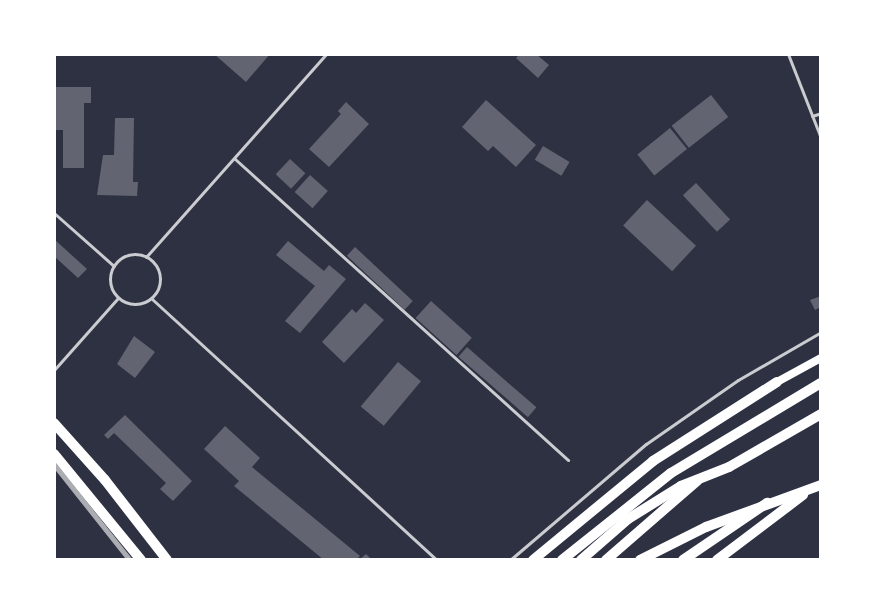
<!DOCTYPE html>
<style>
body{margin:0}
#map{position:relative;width:875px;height:614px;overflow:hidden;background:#2d3142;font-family:"Asap Condensed",sans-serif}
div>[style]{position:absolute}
.building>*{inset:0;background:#626471;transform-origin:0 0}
.service>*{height:3px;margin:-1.5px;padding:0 1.5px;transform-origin:1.5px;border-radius:1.5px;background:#caccd0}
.service>.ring{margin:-1.5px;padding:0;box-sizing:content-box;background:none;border:3px solid #caccd0;border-radius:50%}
.secondary>*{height:8px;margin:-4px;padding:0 4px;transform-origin:4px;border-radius:4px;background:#fff}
.trunk>*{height:10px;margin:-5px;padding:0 5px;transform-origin:5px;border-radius:5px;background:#fff}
.motorway>*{height:10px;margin:-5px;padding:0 5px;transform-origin:5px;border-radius:5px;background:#fff}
.rail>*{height:4.5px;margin:-2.25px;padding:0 2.25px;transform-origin:2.25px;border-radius:2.25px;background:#abadb3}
span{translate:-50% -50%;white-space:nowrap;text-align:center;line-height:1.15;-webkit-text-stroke:5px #fff;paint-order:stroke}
.frame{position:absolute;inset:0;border:56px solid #fff;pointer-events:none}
</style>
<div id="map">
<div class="building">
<i style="clip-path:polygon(214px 54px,270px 54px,246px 82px)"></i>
<i style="clip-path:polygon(520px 54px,536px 54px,549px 65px,538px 78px,516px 58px)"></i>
<i style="clip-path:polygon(54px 87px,91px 87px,91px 103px,84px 103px,84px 168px,63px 168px,63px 130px,55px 130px)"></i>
<i style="left:711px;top:95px;width:28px;height:50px;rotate:52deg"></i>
<i style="clip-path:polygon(486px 100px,536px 145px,516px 167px,493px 146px,488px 151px,462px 127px)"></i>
<i style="clip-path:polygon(346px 102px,369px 124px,329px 167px,309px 149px,341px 114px,338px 111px)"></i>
<i style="clip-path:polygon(115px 118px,134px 118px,133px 182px,138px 182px,137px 196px,97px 195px,103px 155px,114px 155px)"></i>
<i style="left:670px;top:128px;width:27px;height:42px;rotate:51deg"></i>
<i style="left:543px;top:146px;width:31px;height:16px;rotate:31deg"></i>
<i style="left:290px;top:159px;width:21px;height:21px;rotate:43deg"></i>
<i style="left:310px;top:175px;width:24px;height:23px;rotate:42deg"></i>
<i style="left:696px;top:183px;width:50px;height:18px;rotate:47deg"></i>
<i style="left:647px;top:200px;width:67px;height:35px;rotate:43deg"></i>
<i style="clip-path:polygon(54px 239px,87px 269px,78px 278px,54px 256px)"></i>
<i style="clip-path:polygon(288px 241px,324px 271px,329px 265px,346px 279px,300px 333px,285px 321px,315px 286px,276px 255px)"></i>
<i style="left:355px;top:247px;width:79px;height:12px;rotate:43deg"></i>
<i style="clip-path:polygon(821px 296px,821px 307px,815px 310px,810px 300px)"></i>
<i style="left:431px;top:301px;width:55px;height:23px;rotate:42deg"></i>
<i style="clip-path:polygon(365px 303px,384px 320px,344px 363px,322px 342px,352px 309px,356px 313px)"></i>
<i style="clip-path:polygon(134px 336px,155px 352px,135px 378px,117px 364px)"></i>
<i style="left:467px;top:347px;width:92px;height:13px;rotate:41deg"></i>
<i style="left:398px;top:362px;width:30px;height:58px;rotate:40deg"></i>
<i style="clip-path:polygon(125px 415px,192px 481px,173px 501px,160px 489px,166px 483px,114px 433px,108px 439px,104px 435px)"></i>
<i style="clip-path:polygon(225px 426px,260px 458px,252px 467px,360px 556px,356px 560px,324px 560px,234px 486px,239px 481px,204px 449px)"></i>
<i style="clip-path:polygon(366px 554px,372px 560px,359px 560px)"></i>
</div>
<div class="service">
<i style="left:788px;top:54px;width:90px;rotate:68.6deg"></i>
<i style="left:812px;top:116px;width:9px;rotate:-18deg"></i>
<i style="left:235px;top:159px;width:449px;rotate:42.1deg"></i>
<i style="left:54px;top:213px;width:80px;rotate:41.5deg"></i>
<i class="ring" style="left:110px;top:254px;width:47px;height:47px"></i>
<i style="left:146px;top:257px;width:271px;rotate:-48.4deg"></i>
<i style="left:152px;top:299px;width:386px;rotate:42.5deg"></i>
<i style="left:54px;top:370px;width:96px;rotate:-48.4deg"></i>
<i style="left:510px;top:560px;width:179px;rotate:-40.5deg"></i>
<i style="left:646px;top:444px;width:112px;rotate:-34.8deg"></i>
<i style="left:738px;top:380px;width:96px;rotate:-30deg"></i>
</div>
<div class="secondary">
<i style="left:777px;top:382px;width:50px;rotate:-28.6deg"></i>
</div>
<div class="trunk">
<i style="left:533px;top:560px;width:156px;rotate:-39.5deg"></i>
<i style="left:653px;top:461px;width:147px;rotate:-32.5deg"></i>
<i style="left:581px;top:560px;width:62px;rotate:-41.1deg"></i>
<i style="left:628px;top:519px;width:62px;rotate:-31.9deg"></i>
<i style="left:681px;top:486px;width:52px;rotate:-21.6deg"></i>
<i style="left:729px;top:467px;width:106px;rotate:-29.9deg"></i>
<i style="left:606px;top:560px;width:121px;rotate:-41deg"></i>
<i style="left:640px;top:560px;width:74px;rotate:-26.6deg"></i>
<i style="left:706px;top:527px;width:122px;rotate:-20.1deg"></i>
<i style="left:717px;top:560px;width:108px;rotate:-37.1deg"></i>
</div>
<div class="motorway">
<i style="left:54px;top:423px;width:76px;rotate:48.2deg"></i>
<i style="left:105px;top:480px;width:101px;rotate:52.2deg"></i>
<i style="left:54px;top:454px;width:137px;rotate:50.6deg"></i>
<i style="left:562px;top:560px;width:139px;rotate:-38.6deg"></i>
<i style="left:671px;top:473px;width:175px;rotate:-31deg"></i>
<i style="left:683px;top:560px;width:102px;rotate:-34.2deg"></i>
</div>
<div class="rail">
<i style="left:54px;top:464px;width:122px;rotate:51.6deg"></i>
</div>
<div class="frame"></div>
</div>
